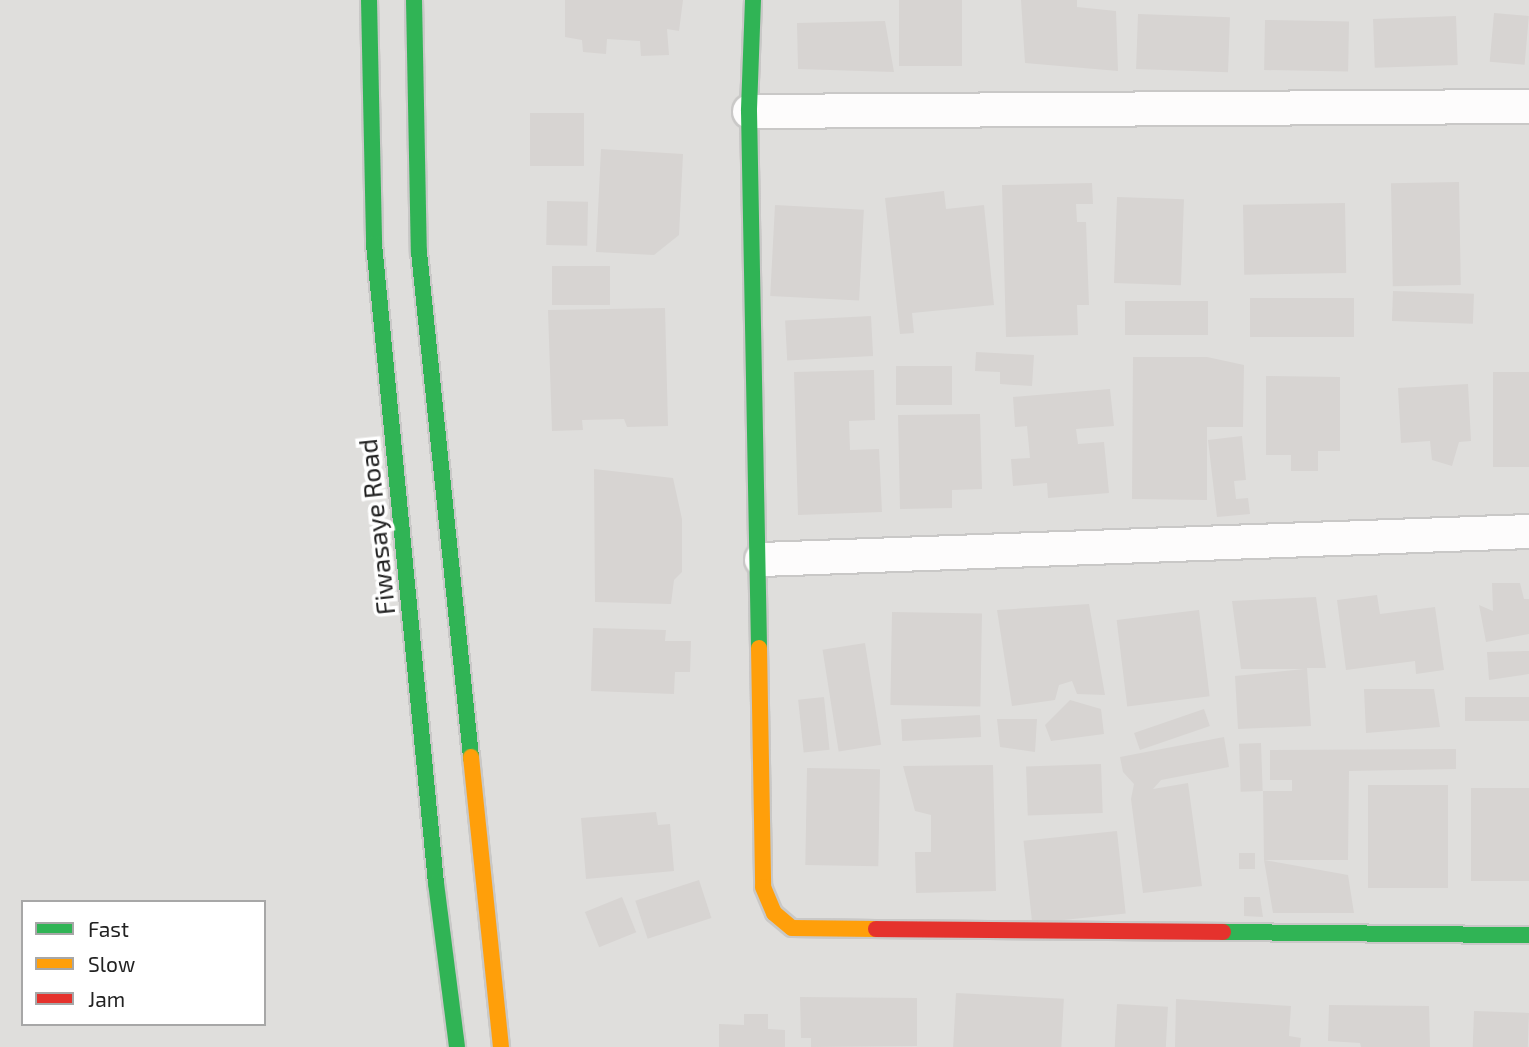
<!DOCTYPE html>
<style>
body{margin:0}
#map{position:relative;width:1529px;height:1047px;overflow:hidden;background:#f0eeeb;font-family:"Exo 2",sans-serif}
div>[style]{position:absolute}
.residential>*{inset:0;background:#dfdedc}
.building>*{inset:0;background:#d7d4d2;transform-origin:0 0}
.roads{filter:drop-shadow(2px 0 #c9c8c7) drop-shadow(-2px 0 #c9c8c7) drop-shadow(0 2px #c9c8c7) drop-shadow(0 -2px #c9c8c7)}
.street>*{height:33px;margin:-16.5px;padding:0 16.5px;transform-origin:16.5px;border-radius:16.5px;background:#fdfcfc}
.fast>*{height:16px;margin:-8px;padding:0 8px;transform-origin:8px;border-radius:8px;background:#30b455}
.slow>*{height:16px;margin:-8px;padding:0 8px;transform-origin:8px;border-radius:8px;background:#ff9f0a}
.jam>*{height:16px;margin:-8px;padding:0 8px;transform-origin:8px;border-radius:8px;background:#e5322d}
span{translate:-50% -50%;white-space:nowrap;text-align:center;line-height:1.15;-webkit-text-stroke:7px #fff;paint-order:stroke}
.street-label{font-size:26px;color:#222}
.legend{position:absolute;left:21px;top:900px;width:245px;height:126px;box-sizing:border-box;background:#fff;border:2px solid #a7a7a7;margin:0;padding:9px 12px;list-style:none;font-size:21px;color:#222}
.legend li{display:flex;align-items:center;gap:14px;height:35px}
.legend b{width:35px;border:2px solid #a7a7a7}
</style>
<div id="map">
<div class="residential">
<i style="clip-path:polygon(evenodd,0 0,1529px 0,1529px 1047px,0 1047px,0 0,23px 902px,264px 902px,264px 1024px,23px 1024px,23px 902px)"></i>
</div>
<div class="building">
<i style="clip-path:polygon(565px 0,683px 0,679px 31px,667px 29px,669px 55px,641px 56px,640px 41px,607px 39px,606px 54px,583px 52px,582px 40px,565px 37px)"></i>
<i style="left:899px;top:0;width:63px;height:66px"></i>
<i style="clip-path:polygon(1021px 0,1077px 0,1077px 7px,1116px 11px,1118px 71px,1025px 63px)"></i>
<i style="left:1494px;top:13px;width:35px;height:49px;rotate:5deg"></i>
<i style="left:1138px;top:14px;width:92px;height:55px;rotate:2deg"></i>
<i style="left:1456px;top:16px;width:49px;height:83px;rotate:88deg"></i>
<i style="left:1265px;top:20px;width:84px;height:50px;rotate:1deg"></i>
<i style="clip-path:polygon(885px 21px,894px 72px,798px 69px,797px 23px)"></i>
<i style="left:530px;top:113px;width:54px;height:53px"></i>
<i style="clip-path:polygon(601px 149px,683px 154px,679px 235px,654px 255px,596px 252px)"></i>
<i style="left:1459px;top:182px;width:103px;height:68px;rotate:89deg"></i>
<i style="clip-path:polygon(1092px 183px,1093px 204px,1076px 204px,1077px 222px,1086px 222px,1089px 305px,1077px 305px,1078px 335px,1006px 337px,1002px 185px)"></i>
<i style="clip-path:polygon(944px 191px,946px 209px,984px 205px,994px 305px,912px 313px,914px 333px,900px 334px,885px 198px)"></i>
<i style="left:1117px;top:197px;width:67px;height:86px;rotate:2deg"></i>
<i style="left:547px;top:201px;width:41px;height:44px;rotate:1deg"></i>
<i style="left:1345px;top:203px;width:70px;height:102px;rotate:89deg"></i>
<i style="left:775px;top:205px;width:89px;height:91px;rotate:3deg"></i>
<i style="left:610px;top:266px;width:39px;height:58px;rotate:90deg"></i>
<i style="left:1393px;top:291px;width:81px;height:30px;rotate:2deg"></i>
<i style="left:1250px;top:298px;width:104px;height:39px"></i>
<i style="left:1208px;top:301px;width:34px;height:83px;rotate:90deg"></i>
<i style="clip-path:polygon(665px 308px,668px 426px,627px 427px,624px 419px,582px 420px,583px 430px,552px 431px,548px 310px)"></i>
<i style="left:871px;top:316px;width:40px;height:86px;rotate:87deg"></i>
<i style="clip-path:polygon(976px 352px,1034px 355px,1032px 386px,1000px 384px,1000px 372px,975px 371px)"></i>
<i style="clip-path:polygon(1133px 357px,1207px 357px,1244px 365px,1243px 427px,1207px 427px,1207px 500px,1132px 499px)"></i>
<i style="left:896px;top:366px;width:56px;height:39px"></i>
<i style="clip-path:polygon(874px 370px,875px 420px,849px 421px,850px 450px,879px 449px,882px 512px,798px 515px,794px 372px)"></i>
<i style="left:1529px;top:372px;width:95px;height:36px;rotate:90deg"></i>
<i style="clip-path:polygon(1266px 376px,1340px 377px,1340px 451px,1318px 451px,1318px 471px,1291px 471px,1291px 455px,1266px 455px)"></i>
<i style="clip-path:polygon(1468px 384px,1471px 441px,1459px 442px,1452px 466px,1432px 460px,1430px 441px,1401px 443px,1398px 388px)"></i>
<i style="clip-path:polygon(1110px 389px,1114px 426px,1076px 429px,1078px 444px,1104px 442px,1109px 493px,1048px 498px,1047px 483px,1013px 486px,1011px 459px,1030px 458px,1027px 426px,1015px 427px,1013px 397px)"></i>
<i style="clip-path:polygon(980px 414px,982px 489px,952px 490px,952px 508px,900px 509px,898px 415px)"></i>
<i style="clip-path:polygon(1242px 436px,1246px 480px,1234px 481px,1236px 499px,1248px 498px,1250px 514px,1217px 517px,1208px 440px)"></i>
<i style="clip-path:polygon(594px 469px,673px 478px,682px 519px,682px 572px,674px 580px,671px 604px,595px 602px)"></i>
<i style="clip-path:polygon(1492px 583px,1520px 583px,1524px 599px,1529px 599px,1529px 634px,1486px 642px,1479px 605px,1493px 611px)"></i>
<i style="clip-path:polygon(1377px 595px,1380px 614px,1435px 607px,1444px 670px,1416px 674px,1415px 661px,1346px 670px,1337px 600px)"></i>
<i style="clip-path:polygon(1316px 597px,1326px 668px,1307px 668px,1311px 726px,1238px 729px,1235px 676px,1304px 669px,1241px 669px,1232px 601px)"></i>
<i style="clip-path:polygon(1089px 604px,1105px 695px,1077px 694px,1072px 681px,1059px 685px,1055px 700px,1012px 706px,997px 610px)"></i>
<i style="left:1199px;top:610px;width:87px;height:83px;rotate:83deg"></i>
<i style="left:892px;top:612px;width:90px;height:93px;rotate:1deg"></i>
<i style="clip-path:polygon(593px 628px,666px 630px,665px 641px,691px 641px,690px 672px,675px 672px,674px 694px,591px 691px)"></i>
<i style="left:865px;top:643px;width:103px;height:43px;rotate:81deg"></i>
<i style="clip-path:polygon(1529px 651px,1529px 674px,1489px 680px,1487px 652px)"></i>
<i style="clip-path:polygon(1364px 689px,1434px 689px,1440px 727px,1366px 733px)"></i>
<i style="left:824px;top:697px;width:53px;height:26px;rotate:84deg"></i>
<i style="left:1529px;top:697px;width:24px;height:64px;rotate:90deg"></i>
<i style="clip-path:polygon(1070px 700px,1101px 709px,1104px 734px,1051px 741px,1045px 725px)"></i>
<i style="left:1204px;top:709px;width:18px;height:74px;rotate:71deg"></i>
<i style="left:980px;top:715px;width:22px;height:79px;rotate:87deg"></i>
<i style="clip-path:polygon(997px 719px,1037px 719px,1035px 752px,1000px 747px)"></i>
<i style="clip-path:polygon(1224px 737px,1229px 767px,1161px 780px,1153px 789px,1188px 783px,1202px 886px,1143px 893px,1131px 799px,1134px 784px,1123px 772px,1120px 757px)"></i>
<i style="left:1261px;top:743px;width:48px;height:22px;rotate:88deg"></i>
<i style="clip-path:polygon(1456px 749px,1456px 769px,1349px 771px,1348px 860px,1264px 860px,1348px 875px,1354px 913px,1273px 913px,1264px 860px,1263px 791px,1292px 791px,1292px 780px,1270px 780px,1270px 750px)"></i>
<i style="left:1101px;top:764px;width:49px;height:75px;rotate:88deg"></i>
<i style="clip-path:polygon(993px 765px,996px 891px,916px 893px,915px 852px,931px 852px,931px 815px,915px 811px,903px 766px)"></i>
<i style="left:807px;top:768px;width:73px;height:97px;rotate:1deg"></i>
<i style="left:1368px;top:785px;width:80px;height:103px"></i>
<i style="left:1529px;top:788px;width:93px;height:58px;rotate:90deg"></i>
<i style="clip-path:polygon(656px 812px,658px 825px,670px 824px,674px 871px,586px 879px,581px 818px)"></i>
<i style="left:1117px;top:831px;width:83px;height:94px;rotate:84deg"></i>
<i style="left:1239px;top:853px;width:16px;height:16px"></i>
<i style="left:699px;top:880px;width:40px;height:67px;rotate:72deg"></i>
<i style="left:622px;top:897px;width:38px;height:40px;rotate:68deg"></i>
<i style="clip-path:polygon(1244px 897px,1260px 897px,1263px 917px,1244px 916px)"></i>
<i style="left:956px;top:993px;width:108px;height:54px;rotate:3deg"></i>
<i style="clip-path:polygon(800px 997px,917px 998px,917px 1046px,811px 1047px,811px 1038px,801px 1038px)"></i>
<i style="clip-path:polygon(1176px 999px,1291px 1006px,1289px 1036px,1301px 1038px,1300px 1047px,1175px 1047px)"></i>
<i style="left:1117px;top:1004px;width:51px;height:43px;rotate:3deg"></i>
<i style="clip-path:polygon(1329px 1005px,1429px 1006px,1430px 1047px,1361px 1047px,1360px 1043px,1328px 1041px)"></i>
<i style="left:1474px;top:1011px;width:55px;height:36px;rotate:2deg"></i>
<i style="clip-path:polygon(744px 1014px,768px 1014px,768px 1029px,785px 1030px,785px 1047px,719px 1047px,719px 1024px,744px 1025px)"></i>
</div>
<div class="roads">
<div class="street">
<i style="left:749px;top:111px;width:780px;rotate:-0.37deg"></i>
<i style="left:761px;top:559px;width:769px;rotate:-2.09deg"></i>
</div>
<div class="fast">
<i style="left:369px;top:0;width:244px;rotate:88.8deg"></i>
<i style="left:374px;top:244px;width:642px;rotate:84.46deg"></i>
<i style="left:436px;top:883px;width:165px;rotate:82.7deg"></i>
<i style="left:414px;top:0;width:252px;rotate:88.9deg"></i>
<i style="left:419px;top:252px;width:508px;rotate:84.12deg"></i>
<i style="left:753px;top:0;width:111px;rotate:92.1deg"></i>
<i style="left:749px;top:111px;width:537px;rotate:88.93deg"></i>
<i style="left:1223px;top:932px;width:306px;rotate:0.6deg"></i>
</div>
<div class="slow">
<i style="left:759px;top:648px;width:239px;rotate:89deg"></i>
<i style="left:763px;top:887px;width:28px;rotate:67deg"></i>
<i style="left:774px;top:913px;width:23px;rotate:40deg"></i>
<i style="left:792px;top:928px;width:84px;rotate:0.7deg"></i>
<i style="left:471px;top:757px;width:292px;rotate:84.1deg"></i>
</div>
<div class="jam">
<i style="left:876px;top:929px;width:347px;rotate:0.5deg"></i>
</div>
</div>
<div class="street-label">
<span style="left:376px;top:527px;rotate:-96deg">Fiwasaye Road</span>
</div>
<ul class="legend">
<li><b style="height:9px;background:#30b455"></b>Fast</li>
<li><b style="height:9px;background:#ff9f0a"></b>Slow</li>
<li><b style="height:9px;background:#e5322d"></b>Jam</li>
</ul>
</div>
